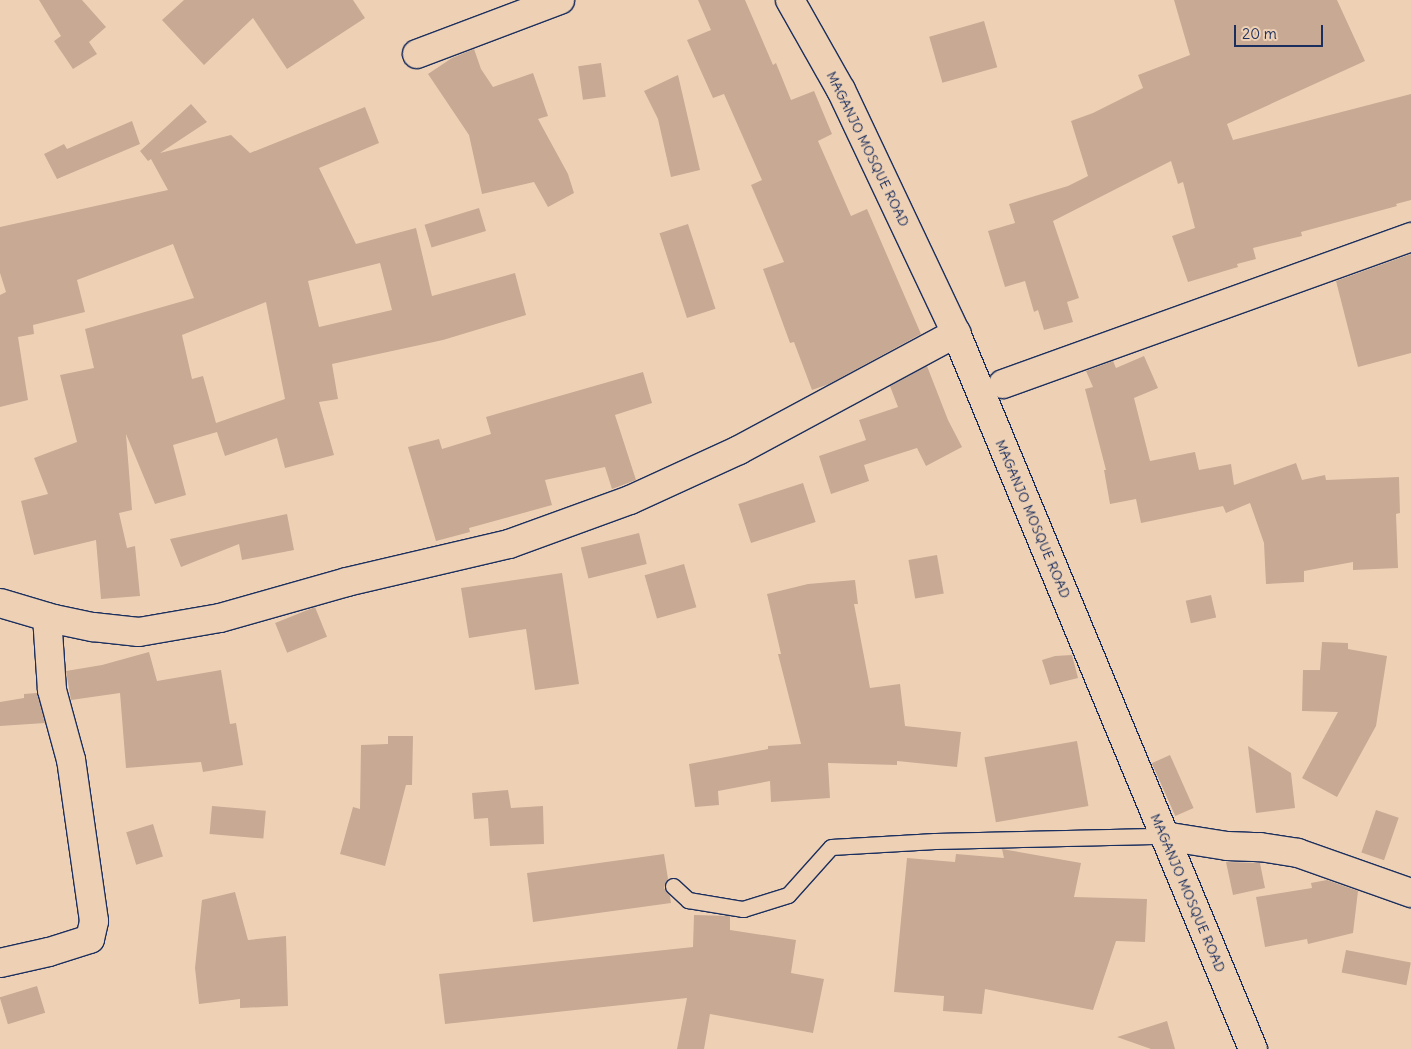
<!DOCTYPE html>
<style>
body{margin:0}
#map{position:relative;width:1411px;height:1049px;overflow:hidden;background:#eed1b5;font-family:Delius,sans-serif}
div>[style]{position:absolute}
.building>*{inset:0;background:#c7a994;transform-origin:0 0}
.roads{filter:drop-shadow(1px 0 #1b2f5e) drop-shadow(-1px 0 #1b2f5e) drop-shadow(0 1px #1b2f5e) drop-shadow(0 -1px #1b2f5e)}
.service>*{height:15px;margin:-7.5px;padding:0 7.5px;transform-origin:7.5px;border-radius:7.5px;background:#eed1b5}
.minor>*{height:28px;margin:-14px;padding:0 14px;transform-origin:14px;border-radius:14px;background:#eed1b5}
.tertiary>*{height:28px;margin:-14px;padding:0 14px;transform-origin:14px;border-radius:14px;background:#eed1b5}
span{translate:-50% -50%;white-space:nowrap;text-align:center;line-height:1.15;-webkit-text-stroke:5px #eed1b5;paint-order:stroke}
.street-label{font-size:14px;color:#1b2f5e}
.scale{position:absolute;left:1234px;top:25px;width:89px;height:22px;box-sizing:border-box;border:2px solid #1b2f5e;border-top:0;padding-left:6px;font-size:15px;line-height:18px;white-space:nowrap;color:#1b2f5e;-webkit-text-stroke:4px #eed1b5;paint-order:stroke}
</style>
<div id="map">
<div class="building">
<i style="clip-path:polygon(39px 0,82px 0,106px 27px,89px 42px,97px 54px,73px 69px,54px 41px,61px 36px)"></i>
<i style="clip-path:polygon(184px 0,353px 0,365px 18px,287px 69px,253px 18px,204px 65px,162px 20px)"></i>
<i style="clip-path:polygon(698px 0,745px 0,773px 65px,776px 63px,791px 100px,814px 91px,832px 134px,818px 141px,851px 216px,867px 209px,921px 334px,829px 384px,812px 390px,794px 342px,790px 343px,763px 269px,784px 262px,751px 185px,762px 180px,724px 94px,713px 98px,687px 40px,711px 30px)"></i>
<i style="clip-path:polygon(1174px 0,1337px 0,1365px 61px,1227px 124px,1233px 140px,1411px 94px,1411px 200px,1396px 204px,1397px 206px,1301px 232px,1302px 236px,1253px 248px,1256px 259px,1237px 264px,1238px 267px,1188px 282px,1172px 236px,1195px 228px,1183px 182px,1178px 184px,1171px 161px,1053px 221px,1079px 298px,1067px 302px,1073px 322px,1044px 330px,1038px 310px,1034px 312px,1025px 281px,1005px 287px,988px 231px,1015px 223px,1009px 204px,1068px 186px,1088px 176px,1071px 121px,1093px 113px,1143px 88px,1138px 75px,1190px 55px)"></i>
<i style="left:984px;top:21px;width:48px;height:57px;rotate:74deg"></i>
<i style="clip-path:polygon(474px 49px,481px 69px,493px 87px,533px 73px,548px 116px,538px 119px,568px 174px,574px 193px,548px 207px,534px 182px,482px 194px,469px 135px,428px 74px,452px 58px)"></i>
<i style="left:601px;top:63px;width:34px;height:23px;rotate:82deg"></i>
<i style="clip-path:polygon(678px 75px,700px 170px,671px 177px,658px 119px,644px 91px)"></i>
<i style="clip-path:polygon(evenodd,191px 104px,207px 122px,160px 153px,231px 135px,250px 153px,365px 107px,379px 143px,319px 168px,356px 244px,416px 228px,432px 296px,515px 273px,526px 315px,443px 340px,332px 364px,338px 399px,319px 402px,334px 455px,285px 468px,277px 438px,225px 456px,217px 432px,173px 445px,186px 495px,155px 504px,126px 434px,132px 510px,119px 513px,127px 548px,135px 546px,140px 596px,101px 599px,96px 540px,34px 555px,21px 501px,48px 494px,34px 458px,77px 442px,60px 375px,94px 368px,85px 329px,194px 298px,173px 244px,77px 280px,85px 312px,33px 325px,34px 334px,18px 337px,28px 400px,0 407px,0 295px,6px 292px,0 273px,0 227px,168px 190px,151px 159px,148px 161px,140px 151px,191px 104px,380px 263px,392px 310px,319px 327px,308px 281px,380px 263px,191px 104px,266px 302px,285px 399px,216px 423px,203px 376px,192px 379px,182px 335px,266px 302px)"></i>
<i style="clip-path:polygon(132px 121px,140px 144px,57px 179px,44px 154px,64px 144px,67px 149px)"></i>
<i style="left:479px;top:208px;width:24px;height:57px;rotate:73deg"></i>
<i style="left:688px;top:224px;width:89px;height:30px;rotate:72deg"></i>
<i style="clip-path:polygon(1411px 254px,1411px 353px,1358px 367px,1336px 281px)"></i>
<i style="clip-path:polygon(1144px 356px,1158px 388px,1134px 398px,1150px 461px,1195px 452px,1199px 470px,1231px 464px,1234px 485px,1296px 463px,1302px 480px,1325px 475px,1326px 480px,1399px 477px,1400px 513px,1396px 514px,1398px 568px,1353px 570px,1353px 562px,1304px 571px,1304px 582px,1266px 584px,1264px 543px,1250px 503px,1226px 513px,1223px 506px,1141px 523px,1136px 499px,1110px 504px,1104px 470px,1106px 470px,1085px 389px,1093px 387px,1086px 371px,1113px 361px,1116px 368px)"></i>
<i style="clip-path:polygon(927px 366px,948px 420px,962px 447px,926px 466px,917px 448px,864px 465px,869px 481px,831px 494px,819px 456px,866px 440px,859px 420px,898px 407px,890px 386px)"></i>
<i style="clip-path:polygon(643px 372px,652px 403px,615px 415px,636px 480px,612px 489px,605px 467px,545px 480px,552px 505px,469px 528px,470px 532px,436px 541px,408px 447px,439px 439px,442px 449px,491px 434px,486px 417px)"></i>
<i style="left:803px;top:483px;width:41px;height:68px;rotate:72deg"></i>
<i style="clip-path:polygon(287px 514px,294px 550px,242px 560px,239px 544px,181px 567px,170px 539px)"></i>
<i style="left:639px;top:533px;width:32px;height:60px;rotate:76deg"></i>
<i style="left:937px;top:555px;width:39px;height:29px;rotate:80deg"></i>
<i style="left:684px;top:564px;width:45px;height:41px;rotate:74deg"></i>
<i style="clip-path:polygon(562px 573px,579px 684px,535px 690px,526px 629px,469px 638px,461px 588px)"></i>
<i style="clip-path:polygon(855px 580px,858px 604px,854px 604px,870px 688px,900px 684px,905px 726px,961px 732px,957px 767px,897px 761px,897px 765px,828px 763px,830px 798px,771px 802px,770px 781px,718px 791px,719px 805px,695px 807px,689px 764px,768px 749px,768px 746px,801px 744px,778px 654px,781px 654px,767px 594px,808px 584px)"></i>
<i style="left:1211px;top:595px;width:23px;height:26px;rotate:77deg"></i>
<i style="left:315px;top:607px;width:32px;height:43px;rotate:68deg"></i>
<i style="clip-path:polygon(1322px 642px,1348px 643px,1348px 649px,1387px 656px,1376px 726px,1337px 797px,1302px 778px,1338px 712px,1302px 711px,1303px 670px,1320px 670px)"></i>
<i style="clip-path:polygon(149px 652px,157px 681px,221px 670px,230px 724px,236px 723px,243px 765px,203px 772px,201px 762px,126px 768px,120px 693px,71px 700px,66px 671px,102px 665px)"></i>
<i style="clip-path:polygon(1072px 655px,1078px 678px,1050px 685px,1042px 660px,1055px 656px)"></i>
<i style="clip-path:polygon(37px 693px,45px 723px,0 726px,0 702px,24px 698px,24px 694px)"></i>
<i style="clip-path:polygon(388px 736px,413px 736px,412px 785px,406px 785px,385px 866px,340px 854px,353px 807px,360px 809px,361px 745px,388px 744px)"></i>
<i style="left:1077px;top:741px;width:66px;height:94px;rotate:80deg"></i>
<i style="clip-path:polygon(1248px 746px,1291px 773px,1295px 808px,1256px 813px)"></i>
<i style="left:1170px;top:755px;width:58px;height:20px;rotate:66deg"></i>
<i style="clip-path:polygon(508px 790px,511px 808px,543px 806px,544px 844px,490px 846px,488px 818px,474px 819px,472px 793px)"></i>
<i style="left:212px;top:806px;width:54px;height:28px;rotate:5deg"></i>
<i style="left:1376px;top:810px;width:24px;height:45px;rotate:19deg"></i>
<i style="left:153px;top:824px;width:34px;height:28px;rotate:73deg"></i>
<i style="clip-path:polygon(1002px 849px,1081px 863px,1074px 897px,1147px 899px,1145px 942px,1116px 941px,1093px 1010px,985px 989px,982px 1014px,943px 1011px,944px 996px,894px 992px,907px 858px,955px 862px,956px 854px,1004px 858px)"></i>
<i style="clip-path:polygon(664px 854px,668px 879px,664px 888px,670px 896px,671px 903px,533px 922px,527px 873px)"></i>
<i style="clip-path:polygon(1226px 862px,1260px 863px,1265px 888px,1233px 895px)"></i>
<i style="clip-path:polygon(1327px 880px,1358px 891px,1353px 933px,1308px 944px,1307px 939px,1265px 947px,1256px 897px,1312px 888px,1311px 883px)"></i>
<i style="clip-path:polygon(235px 892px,248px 940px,286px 936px,288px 1006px,240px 1008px,240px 999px,199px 1004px,195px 968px,202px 900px)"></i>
<i style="clip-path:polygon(694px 915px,730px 916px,730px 930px,796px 940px,791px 973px,824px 979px,813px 1033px,710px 1014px,704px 1049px,677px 1049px,687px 998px,445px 1024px,439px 974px,693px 947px)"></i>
<i style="left:1346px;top:950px;width:66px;height:23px;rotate:11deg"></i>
<i style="left:37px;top:986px;width:28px;height:39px;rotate:73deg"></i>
<i style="clip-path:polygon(1167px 1021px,1175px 1049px,1151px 1049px,1117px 1037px)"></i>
</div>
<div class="roads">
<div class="service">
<i style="left:673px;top:886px;width:21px;rotate:43deg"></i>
<i style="left:688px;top:900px;width:56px;rotate:9.3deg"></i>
<i style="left:743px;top:909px;width:47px;rotate:-17.3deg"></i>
<i style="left:788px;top:895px;width:64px;rotate:-48.1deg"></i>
<i style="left:831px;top:847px;width:104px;rotate:-3.3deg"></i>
<i style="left:935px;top:841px;width:229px;rotate:-1.3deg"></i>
</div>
<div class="minor">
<i style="left:417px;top:54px;width:153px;rotate:-20.7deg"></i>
<i style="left:1003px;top:384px;width:434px;rotate:-19.8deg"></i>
<i style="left:0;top:603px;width:56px;rotate:16.5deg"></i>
<i style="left:54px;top:619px;width:40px;rotate:12deg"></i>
<i style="left:93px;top:627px;width:46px;rotate:6.2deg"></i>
<i style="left:139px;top:632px;width:82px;rotate:-9.8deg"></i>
<i style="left:220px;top:618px;width:132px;rotate:-15.8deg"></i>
<i style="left:347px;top:582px;width:166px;rotate:-13.2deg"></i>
<i style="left:509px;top:544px;width:129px;rotate:-20deg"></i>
<i style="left:630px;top:500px;width:120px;rotate:-24.6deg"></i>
<i style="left:739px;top:450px;width:247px;rotate:-28.3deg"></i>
<i style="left:1164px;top:836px;width:64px;rotate:9deg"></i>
<i style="left:1227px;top:846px;width:33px;rotate:2deg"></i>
<i style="left:1260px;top:847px;width:38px;rotate:9deg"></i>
<i style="left:1298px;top:853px;width:120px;rotate:19.5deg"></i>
<i style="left:0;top:963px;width:50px;rotate:-12.7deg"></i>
<i style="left:49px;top:952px;width:43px;rotate:-17.6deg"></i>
<i style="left:90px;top:939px;width:18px;rotate:-77deg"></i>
<i style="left:94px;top:921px;width:163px;rotate:-98.1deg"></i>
<i style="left:71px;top:760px;width:73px;rotate:-105.2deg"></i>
<i style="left:52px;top:690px;width:73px;rotate:-93.9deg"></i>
</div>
<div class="tertiary">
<i style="left:790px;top:0;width:103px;rotate:60.5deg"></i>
<i style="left:841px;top:90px;width:269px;rotate:64.7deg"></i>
<i style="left:956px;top:333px;width:775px;rotate:67.47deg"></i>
</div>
</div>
<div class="street-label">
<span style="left:868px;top:149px;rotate:64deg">MAGANJO MOSQUE ROAD</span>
<span style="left:1033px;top:519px;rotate:67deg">MAGANJO MOSQUE ROAD</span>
<span style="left:1188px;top:893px;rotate:67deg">MAGANJO MOSQUE ROAD</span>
</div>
<div class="scale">20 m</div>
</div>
